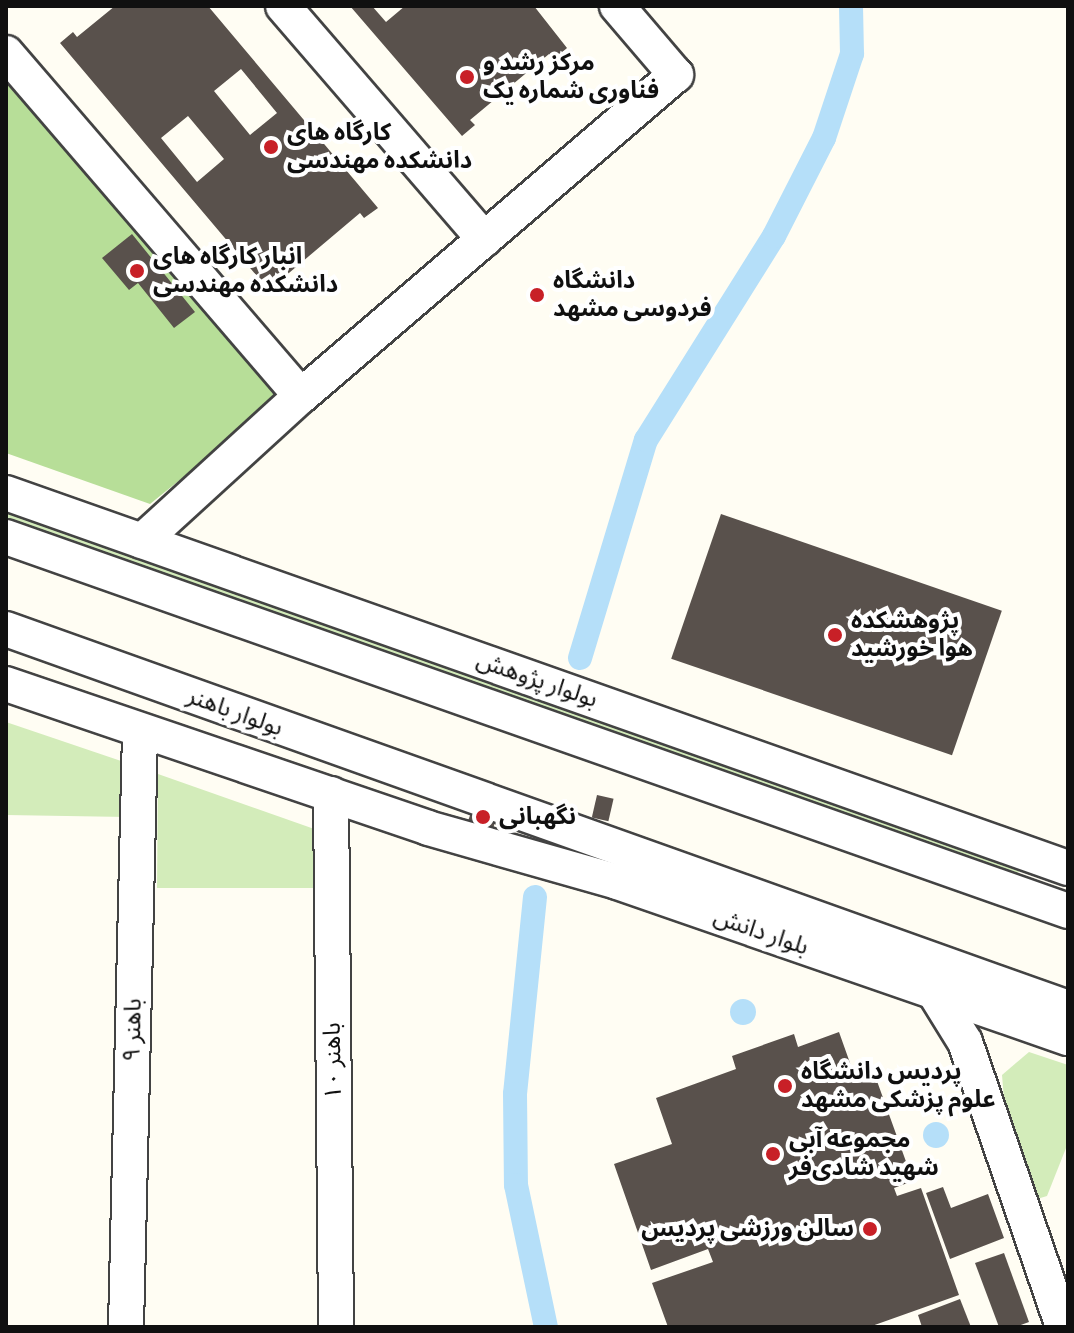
<!DOCTYPE html>
<meta charset="utf-8">
<style>
body{margin:0}
#map{position:relative;width:1074px;height:1333px;overflow:hidden;background:#fffdf3;font-family:Bitter,"Noto Sans Arabic",serif}
div>[style]{position:absolute}
.green>*{inset:0;background:#d3ecba}
.forest>*{inset:0;background:#b7de98}
.water>*{inset:0;background:#b5dff9}
.round{border-radius:50%}
.canal>*{height:24px;margin:-12px;padding:0 12px;transform-origin:12px;border-radius:12px;background:#b5dff9}
.building>*{inset:0;background:#59514c;transform-origin:0 0}
.roads{filter:drop-shadow(2px 0 #434343) drop-shadow(-2px 0 #434343) drop-shadow(0 2px #434343) drop-shadow(0 -2px #434343)}
.minor>*{height:34px;margin:-17px;padding:0 17px;transform-origin:17px;border-radius:17px;background:#fff}
.dots>*{width:22px;height:22px;translate:-50% -50%;box-sizing:border-box;border:4px solid #fff;border-radius:50%}
span{translate:-50% -50%;white-space:nowrap;text-align:center;line-height:1.15;-webkit-text-stroke:8px #fff;paint-order:stroke}
.poi-label{font-size:24px;color:#101010;font-weight:700}
.left{translate:0 -50%;text-align:left}
.right{translate:-100% -50%;text-align:right}
.street-label{font-size:24px;color:#101010}
.frame{position:absolute;inset:0;border:8px solid #101010;pointer-events:none}
</style>
<div id="map">
<div class="green">
<i style="clip-path:polygon(6px 513px,1018px 866px,1020px 870px,1015px 877px,6px 528px)"></i>
<i style="clip-path:polygon(6px 722px,127px 763px,127px 817px,6px 815px)"></i>
<i style="clip-path:polygon(158px 774px,320px 831px,317px 888px,157px 888px)"></i>
<i style="clip-path:polygon(1029px 1052px,1068px 1065px,1068px 1143px,1047px 1196px,1037px 1199px,1004px 1099px,1002px 1075px)"></i>
</div>
<div class="forest">
<i style="clip-path:polygon(6px 65px,289px 392px,150px 504px,6px 453px)"></i>
</div>
<div class="water">
<i class="round" style="left:730px;top:999px;width:26px;height:26px"></i>
<i class="round" style="left:923px;top:1122px;width:26px;height:26px"></i>
</div>
<div class="canal">
<i style="left:580px;top:658px;width:228px;rotate:-73.2deg"></i>
<i style="left:646px;top:440px;width:241px;rotate:-57.9deg"></i>
<i style="left:774px;top:236px;width:110px;rotate:-63deg"></i>
<i style="left:824px;top:138px;width:89px;rotate:-71.6deg"></i>
<i style="left:852px;top:54px;width:48px;rotate:-91.2deg"></i>
<i style="left:535px;top:897px;width:198px;rotate:95.8deg"></i>
<i style="left:515px;top:1094px;width:91px;rotate:89.4deg"></i>
<i style="left:516px;top:1185px;width:145px;rotate:78.1deg"></i>
</div>
<div class="building">
<i style="clip-path:polygon(evenodd,115px 6px,208px 6px,378px 208px,364px 218px,360px 213px,283px 278px,287px 284px,273px 295px,60px 43px,73px 32px,77px 37px,115px 6px,241px 69px,277px 113px,250px 135px,214px 91px,241px 69px,115px 6px,188px 116px,224px 159px,197px 182px,161px 138px,188px 116px)"></i>
<i style="clip-path:polygon(350px 6px,372px 6px,386px 22px,405px 6px,534px 6px,567px 48px,554px 59px,549px 54px,500px 95px,470px 120px,475px 125px,462px 136px)"></i>
<i style="clip-path:polygon(132px 234px,195px 312px,174px 328px,138px 283px,129px 290px,102px 258px)"></i>
<i style="left:721px;top:514px;width:297px;height:153px;rotate:19deg"></i>
<i style="left:597px;top:795px;width:17px;height:23px;rotate:13deg"></i>
<i style="left:473px;top:806px;width:26px;height:19px;rotate:18deg"></i>
<i style="clip-path:polygon(839px 1032px,855px 1077px,873px 1070px,913px 1181px,894px 1188px,897px 1196px,921px 1188px,959px 1295px,869px 1327px,668px 1327px,652px 1283px,713px 1262px,708px 1249px,651px 1270px,614px 1164px,672px 1144px,656px 1098px,736px 1069px,732px 1056px,794px 1034px,798px 1047px)"></i>
<i style="clip-path:polygon(943px 1187px,951px 1208px,988px 1194px,1004px 1238px,950px 1259px,926px 1193px)"></i>
<i style="clip-path:polygon(1004px 1253px,1029px 1322px,1015px 1327px,999px 1327px,975px 1263px)"></i>
<i style="clip-path:polygon(960px 1299px,971px 1327px,922px 1327px,918px 1315px)"></i>
</div>
<div class="roads">
<div class="minor">
<i style="left:283px;top:6px;width:308px;rotate:49.2deg"></i>
<i style="left:6px;top:53px;width:452px;rotate:49.3deg"></i>
<i style="left:6px;top:493px;width:1126px;rotate:19.45deg"></i>
<i style="left:6px;top:537px;width:1126px;rotate:19.4deg"></i>
<i style="left:142px;top:541px;width:215px;rotate:-42.4deg"></i>
<i style="left:301px;top:396px;width:494px;rotate:-40.6deg"></i>
<i style="left:676px;top:75px;width:91px;rotate:-130.5deg"></i>
<i style="left:6px;top:629px;width:1128px;rotate:19.64deg"></i>
<i style="left:6px;top:684px;width:446px;rotate:18.8deg"></i>
<i style="left:428px;top:828px;width:197px;rotate:15.9deg"></i>
<i style="left:617px;top:882px;width:477px;rotate:19.1deg"></i>
<i style="left:331px;top:794px;width:533px;rotate:89.46deg"></i>
<i style="left:931px;top:987px;width:65px;rotate:58.3deg"></i>
<i style="left:965px;top:1042px;width:301px;rotate:71deg"></i>
<i style="left:126px;top:1327px;width:595px;rotate:-88.65deg"></i>
</div>
</div>
<div class="dots">
<i style="left:467px;top:77px;background:#c82027"></i>
<i style="left:271px;top:147px;background:#c82027"></i>
<i style="left:137px;top:271px;background:#c82027"></i>
<i style="left:537px;top:295px;background:#c82027"></i>
<i style="left:835px;top:635px;background:#c82027"></i>
<i style="left:483px;top:817px;background:#c82027"></i>
<i style="left:785px;top:1086px;background:#c82027"></i>
<i style="left:773px;top:1154px;background:#c82027"></i>
<i style="left:870px;top:1229px;background:#c82027"></i>
</div>
<div class="poi-label">
<span class="left" style="left:483px;top:77px">مرکز رشد و<br>فناوری شماره یک</span>
<span class="left" style="left:287px;top:147px">کارگاه های<br>دانشکده مهندسی</span>
<span class="left" style="left:153px;top:271px">انبار کارگاه های<br>دانشکده مهندسی</span>
<span class="left" style="left:553px;top:295px">دانشگاه<br>فردوسی مشهد</span>
<span class="left" style="left:851px;top:635px">پژوهشکده<br>هوا خورشید</span>
<span class="left" style="left:499px;top:817px">نگهبانی</span>
<span class="left" style="left:801px;top:1086px">پردیس دانشگاه<br>علوم پزشکی مشهد</span>
<span class="left" style="left:789px;top:1154px">مجموعه آبی<br>شهید شادی‌فر</span>
<span class="right" style="left:854px;top:1229px">سالن ورزشی پردیس</span>
</div>
<div class="street-label">
<span style="left:537px;top:680px;rotate:19deg">بولوار پژوهش</span>
<span style="left:235px;top:712px;rotate:20deg">بولوار باهنر</span>
<span style="left:761px;top:932px;rotate:19deg">بلوار دانش</span>
<span style="left:133px;top:1030px;rotate:-89deg">باهنر ۹</span>
<span style="left:333px;top:1061px;rotate:-91deg">باهنر ۱۰</span>
</div>
<div class="frame"></div>
</div>
